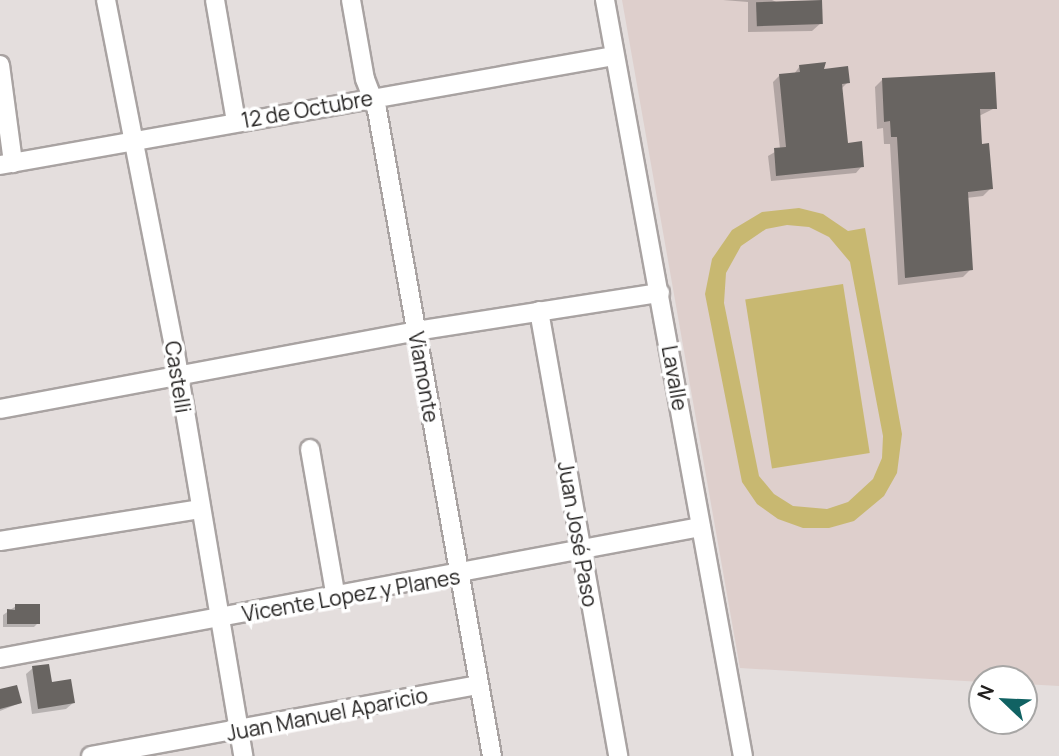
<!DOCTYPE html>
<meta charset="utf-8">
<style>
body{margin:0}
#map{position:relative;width:1059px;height:756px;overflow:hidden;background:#e4dedd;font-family:Manrope,sans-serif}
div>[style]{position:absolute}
.built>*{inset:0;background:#decfcc}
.green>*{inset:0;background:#c8b871;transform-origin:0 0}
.shadow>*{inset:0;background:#0003}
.building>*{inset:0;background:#686461;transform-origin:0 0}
.roads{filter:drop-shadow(2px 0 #a9a3a2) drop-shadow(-2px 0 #a9a3a2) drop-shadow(0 2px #a9a3a2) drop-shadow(0 -2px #a9a3a2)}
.minor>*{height:18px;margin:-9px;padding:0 9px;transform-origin:9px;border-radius:9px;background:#fff}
span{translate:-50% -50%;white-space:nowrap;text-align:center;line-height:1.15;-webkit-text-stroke:7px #fff;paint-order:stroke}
.street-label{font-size:21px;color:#22201f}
.north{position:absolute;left:968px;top:665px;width:70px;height:70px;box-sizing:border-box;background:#fff;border:2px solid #a7a6a5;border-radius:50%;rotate:293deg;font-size:19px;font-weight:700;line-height:28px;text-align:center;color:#22201f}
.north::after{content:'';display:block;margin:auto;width:24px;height:32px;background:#116263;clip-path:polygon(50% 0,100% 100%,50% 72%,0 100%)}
</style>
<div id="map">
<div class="built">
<i style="clip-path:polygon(622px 0,1059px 0,1059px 686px,1024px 684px,1024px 679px,982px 682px,740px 668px)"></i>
</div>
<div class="green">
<i style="clip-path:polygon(evenodd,799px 208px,823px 214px,848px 231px,865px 228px,902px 434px,897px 473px,884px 496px,854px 521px,829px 528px,803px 528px,778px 519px,757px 504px,742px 482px,705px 294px,712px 259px,732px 230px,762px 212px,799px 208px,787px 225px,809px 227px,829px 237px,850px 262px,883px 436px,882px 458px,873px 479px,848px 502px,827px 509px,793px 506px,774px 494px,759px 476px,724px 303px,726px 273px,741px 246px,766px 229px,787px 225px)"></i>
<i style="left:843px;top:284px;width:171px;height:99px;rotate:81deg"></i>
</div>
<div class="shadow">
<i style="clip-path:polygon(723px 0,772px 0,821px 23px,812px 31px,748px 32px,748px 2px)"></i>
<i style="clip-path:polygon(800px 66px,848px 82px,841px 89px,847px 145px,862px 166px,856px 173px,771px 181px,768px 156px,780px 149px,773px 82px,780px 75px,794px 74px)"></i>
<i style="clip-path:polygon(883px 79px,995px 108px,979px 116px,980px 146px,991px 188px,983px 196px,966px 198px,971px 269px,963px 277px,898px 285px,890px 144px,884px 144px,883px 128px,877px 129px,875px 87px)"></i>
<i style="clip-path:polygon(16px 606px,38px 623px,34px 627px,3px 627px,3px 615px)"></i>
<i style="clip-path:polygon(33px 668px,73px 703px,66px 709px,32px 714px,26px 674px)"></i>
<i style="clip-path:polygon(0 691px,20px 703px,0 711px)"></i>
</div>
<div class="building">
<i style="left:822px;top:0;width:24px;height:66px;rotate:88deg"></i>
<i style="clip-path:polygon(826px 62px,824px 69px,848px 66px,850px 83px,842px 84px,848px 143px,862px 141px,864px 167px,776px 176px,774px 148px,786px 147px,779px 74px,800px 72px,799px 65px)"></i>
<i style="clip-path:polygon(995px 72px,997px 109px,980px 109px,982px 144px,989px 143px,993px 189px,968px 192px,973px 270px,905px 278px,897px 137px,891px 137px,890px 121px,884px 122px,882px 78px)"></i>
<i style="clip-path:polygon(15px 604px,40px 604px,40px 624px,7px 624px,7px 609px,15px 610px)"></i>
<i style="clip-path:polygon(49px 664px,52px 682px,71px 679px,75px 703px,38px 709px,32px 666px)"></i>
<i style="clip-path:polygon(17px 685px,22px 703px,0 709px,0 689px)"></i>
</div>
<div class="roads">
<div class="minor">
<i style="left:106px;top:0;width:359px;rotate:78.9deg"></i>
<i style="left:175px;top:352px;width:410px;rotate:80.4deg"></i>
<i style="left:215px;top:0;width:123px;rotate:80.2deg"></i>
<i style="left:351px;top:0;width:80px;rotate:80deg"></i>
<i style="left:365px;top:79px;width:33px;rotate:69deg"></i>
<i style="left:377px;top:110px;width:656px;rotate:79.91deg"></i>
<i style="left:605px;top:0;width:768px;rotate:79.66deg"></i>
<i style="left:0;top:65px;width:99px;rotate:82.4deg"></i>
<i style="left:0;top:165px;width:624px;rotate:-10.07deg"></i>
<i style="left:539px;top:311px;width:452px;rotate:79.9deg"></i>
<i style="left:0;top:409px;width:423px;rotate:-10.6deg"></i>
<i style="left:416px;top:331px;width:247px;rotate:-8.9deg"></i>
<i style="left:310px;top:449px;width:151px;rotate:80.1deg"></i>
<i style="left:0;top:541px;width:202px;rotate:-9.1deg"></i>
<i style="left:0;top:658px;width:713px;rotate:-10.59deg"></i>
<i style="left:91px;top:756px;width:394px;rotate:-10.4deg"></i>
</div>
</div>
<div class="street-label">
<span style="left:307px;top:109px;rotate:-10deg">12 de Octubre</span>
<span style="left:178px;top:377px;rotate:81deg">Castelli</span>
<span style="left:424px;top:377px;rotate:80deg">Viamonte</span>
<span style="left:675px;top:378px;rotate:80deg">Lavalle</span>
<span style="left:578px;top:534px;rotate:80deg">Juan José Paso</span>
<span style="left:351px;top:595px;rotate:-10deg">Vicente Lopez y Planes</span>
<span style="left:327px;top:714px;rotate:-11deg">Juan Manuel Aparicio</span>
</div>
<div class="north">N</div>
</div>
